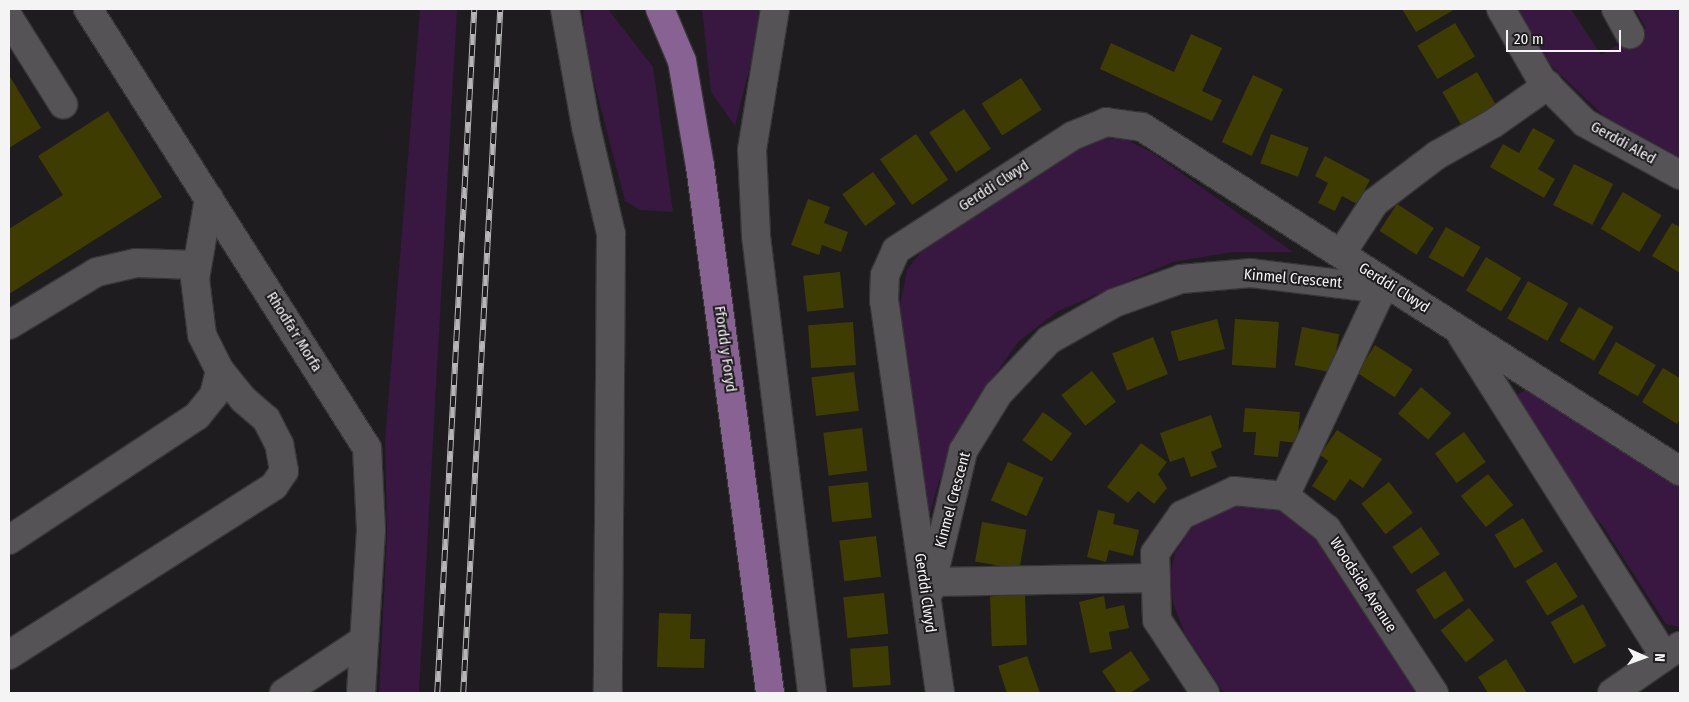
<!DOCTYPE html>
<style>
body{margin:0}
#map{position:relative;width:1689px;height:702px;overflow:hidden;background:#1e1c1e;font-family:"Fira Sans Condensed",sans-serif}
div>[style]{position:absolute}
.green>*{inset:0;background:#381741}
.building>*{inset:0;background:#3f3c01;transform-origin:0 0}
.roads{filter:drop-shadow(1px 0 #373637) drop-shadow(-1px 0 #373637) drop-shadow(0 1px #373637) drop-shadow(0 -1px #373637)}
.minor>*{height:28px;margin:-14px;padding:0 14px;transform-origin:14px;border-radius:14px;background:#555356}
.major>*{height:28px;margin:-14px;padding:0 14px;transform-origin:14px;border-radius:14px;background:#896294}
.rail>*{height:5.5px;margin-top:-2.75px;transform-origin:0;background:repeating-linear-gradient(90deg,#1e1c1e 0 11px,#b7b6b7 0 22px);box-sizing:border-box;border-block:1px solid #b7b6b7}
span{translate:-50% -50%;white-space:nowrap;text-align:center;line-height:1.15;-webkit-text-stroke:4px #1e1c1e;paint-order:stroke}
.street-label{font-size:15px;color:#f5f4f5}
.frame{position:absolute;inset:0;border:10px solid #f5f4f5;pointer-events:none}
.north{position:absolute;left:1619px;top:632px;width:50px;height:50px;-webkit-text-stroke:4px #1e1c1e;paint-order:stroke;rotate:92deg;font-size:14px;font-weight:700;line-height:20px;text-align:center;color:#f5f4f5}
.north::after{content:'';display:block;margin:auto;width:18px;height:22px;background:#f5f4f5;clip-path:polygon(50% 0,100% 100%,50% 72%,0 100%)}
.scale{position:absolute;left:1506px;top:30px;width:115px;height:22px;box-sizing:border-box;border:2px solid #f5f4f5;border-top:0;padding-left:6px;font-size:15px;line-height:18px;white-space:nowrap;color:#f5f4f5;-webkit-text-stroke:4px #1e1c1e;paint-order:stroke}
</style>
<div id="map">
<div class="green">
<i style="clip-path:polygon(420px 9px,457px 9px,419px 693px,379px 693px,387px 533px,385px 441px)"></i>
<i style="clip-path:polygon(583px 9px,608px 9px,653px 67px,673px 212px,640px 210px,625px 201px,585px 47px)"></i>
<i style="clip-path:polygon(702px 9px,764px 9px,735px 126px,711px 92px)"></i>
<i style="clip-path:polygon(1514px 9px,1571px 9px,1601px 55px,1646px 28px,1635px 9px,1680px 9px,1680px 157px,1604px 116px,1547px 62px)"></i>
<i style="clip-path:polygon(1107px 138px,1127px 140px,1153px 153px,1293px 252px,1233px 252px,1173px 262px,1058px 311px,1018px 342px,989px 383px,960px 434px,939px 481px,929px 517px,899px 310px,907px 270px,933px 236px,1085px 142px)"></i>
<i style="clip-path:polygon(1529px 388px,1680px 488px,1680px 627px,1666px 624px,1602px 525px,1576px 497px,1538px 427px,1513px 397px)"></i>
<i style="clip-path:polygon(1228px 503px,1252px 504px,1279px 510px,1306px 529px,1333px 560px,1421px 693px,1224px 693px,1185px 634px,1173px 603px,1170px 576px,1175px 553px,1189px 531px,1209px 514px)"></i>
</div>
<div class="building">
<i style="clip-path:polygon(1402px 9px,1455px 9px,1416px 32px)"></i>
<i style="left:1455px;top:23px;width:39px;height:44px;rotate:59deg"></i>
<i style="clip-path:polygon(1191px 34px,1222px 48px,1202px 91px,1222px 100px,1212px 121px,1100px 69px,1111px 43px,1174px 72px)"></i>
<i style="left:1477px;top:72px;width:38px;height:40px;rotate:60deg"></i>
<i style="clip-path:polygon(9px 75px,41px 128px,9px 148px)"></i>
<i style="left:1253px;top:75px;width:33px;height:74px;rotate:25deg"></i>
<i style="left:1021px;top:78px;width:38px;height:47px;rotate:57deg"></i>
<i style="left:964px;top:109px;width:48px;height:42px;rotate:56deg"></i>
<i style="clip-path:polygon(108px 111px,162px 197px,9px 294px,9px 229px,63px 195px,38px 156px)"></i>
<i style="clip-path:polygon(1533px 128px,1555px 140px,1538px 169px,1555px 179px,1544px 198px,1490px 167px,1503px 144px,1519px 153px)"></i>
<i style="left:916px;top:134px;width:56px;height:44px;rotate:55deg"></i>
<i style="left:1271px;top:134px;width:40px;height:31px;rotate:20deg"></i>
<i style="clip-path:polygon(1325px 156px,1370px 180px,1357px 204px,1342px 196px,1335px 211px,1318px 203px,1328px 183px,1315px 176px)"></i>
<i style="left:1574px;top:164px;width:44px;height:46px;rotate:27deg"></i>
<i style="left:873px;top:172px;width:39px;height:38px;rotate:54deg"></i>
<i style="left:1623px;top:192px;width:45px;height:43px;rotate:31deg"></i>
<i style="clip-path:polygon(808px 199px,830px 207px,824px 223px,848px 232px,841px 252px,822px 245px,819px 255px,791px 245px)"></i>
<i style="left:1397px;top:204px;width:44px;height:32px;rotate:33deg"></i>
<i style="clip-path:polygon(1672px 223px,1680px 227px,1680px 273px,1652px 256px)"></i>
<i style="left:1446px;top:227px;width:40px;height:35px;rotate:30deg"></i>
<i style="left:1486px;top:257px;width:41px;height:39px;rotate:31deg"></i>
<i style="left:840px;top:272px;width:36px;height:37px;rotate:84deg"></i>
<i style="left:1528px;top:281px;width:46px;height:43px;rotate:29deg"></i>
<i style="left:1579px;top:307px;width:40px;height:39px;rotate:30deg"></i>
<i style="left:1217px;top:319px;width:31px;height:48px;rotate:75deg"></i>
<i style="left:1235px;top:319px;width:44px;height:46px;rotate:4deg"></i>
<i style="left:853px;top:322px;width:43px;height:45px;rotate:86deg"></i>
<i style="left:1302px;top:327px;width:38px;height:39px;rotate:11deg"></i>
<i style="left:1153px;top:337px;width:40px;height:44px;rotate:68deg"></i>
<i style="left:1616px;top:342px;width:46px;height:36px;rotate:30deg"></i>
<i style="left:1375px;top:345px;width:45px;height:33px;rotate:33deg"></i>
<i style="clip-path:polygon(1663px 368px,1680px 378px,1680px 419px,1677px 424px,1642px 402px)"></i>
<i style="left:1092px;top:371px;width:39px;height:39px;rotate:52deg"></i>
<i style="left:854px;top:372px;width:39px;height:43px;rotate:83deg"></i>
<i style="left:1421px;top:387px;width:40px;height:35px;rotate:41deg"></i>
<i style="clip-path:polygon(1245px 408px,1300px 412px,1297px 443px,1280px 441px,1278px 457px,1254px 455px,1256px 432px,1243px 432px)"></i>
<i style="left:1043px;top:412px;width:36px;height:35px;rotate:36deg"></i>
<i style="clip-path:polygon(1211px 415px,1222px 447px,1211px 452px,1217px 467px,1191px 477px,1184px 457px,1170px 462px,1160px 433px)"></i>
<i style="left:862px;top:428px;width:43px;height:39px;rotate:83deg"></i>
<i style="clip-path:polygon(1337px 430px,1382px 459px,1363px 488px,1350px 479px,1335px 501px,1312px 486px,1328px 461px,1320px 455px)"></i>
<i style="left:1464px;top:432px;width:37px;height:36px;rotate:54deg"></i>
<i style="clip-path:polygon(1141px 443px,1167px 462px,1158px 474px,1167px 488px,1154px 504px,1138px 491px,1128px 503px,1107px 487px)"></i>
<i style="left:1008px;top:462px;width:39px;height:42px;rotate:24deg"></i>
<i style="left:1488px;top:474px;width:40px;height:35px;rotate:51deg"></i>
<i style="left:868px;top:482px;width:36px;height:40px;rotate:84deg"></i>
<i style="left:1389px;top:482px;width:39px;height:35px;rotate:52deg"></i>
<i style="clip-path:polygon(1098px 510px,1115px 514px,1113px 524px,1139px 530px,1133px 556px,1109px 550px,1106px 562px,1087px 557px)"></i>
<i style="left:1523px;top:518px;width:39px;height:33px;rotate:59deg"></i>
<i style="left:982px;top:522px;width:45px;height:40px;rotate:10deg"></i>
<i style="left:1421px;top:527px;width:33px;height:35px;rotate:55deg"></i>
<i style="left:876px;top:536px;width:41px;height:37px;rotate:83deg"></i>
<i style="left:1556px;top:562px;width:41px;height:36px;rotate:58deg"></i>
<i style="left:1445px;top:571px;width:35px;height:35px;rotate:57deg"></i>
<i style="left:884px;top:593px;width:41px;height:41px;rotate:84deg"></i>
<i style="left:1025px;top:595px;width:50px;height:35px;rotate:88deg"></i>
<i style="clip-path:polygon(1104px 596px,1106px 609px,1124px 605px,1129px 628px,1109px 632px,1112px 649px,1090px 653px,1079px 602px)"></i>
<i style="left:1583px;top:604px;width:48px;height:37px;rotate:61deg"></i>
<i style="left:1469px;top:608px;width:41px;height:36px;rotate:52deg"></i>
<i style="clip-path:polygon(659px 613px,691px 614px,690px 639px,705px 639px,704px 668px,657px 667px)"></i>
<i style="left:888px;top:646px;width:39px;height:38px;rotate:86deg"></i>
<i style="clip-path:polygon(1131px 651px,1150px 680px,1130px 693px,1117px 693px,1102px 671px)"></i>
<i style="clip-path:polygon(1027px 656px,1040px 693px,1007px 693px,998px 666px)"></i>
<i style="clip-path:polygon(1506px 659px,1527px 693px,1488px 693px,1478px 677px)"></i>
</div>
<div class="roads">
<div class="minor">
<i style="left:88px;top:9px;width:520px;rotate:57.56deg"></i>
<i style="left:367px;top:448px;width:82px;rotate:87.2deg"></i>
<i style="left:371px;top:530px;width:163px;rotate:93.5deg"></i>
<i style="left:565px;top:9px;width:120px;rotate:79.9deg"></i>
<i style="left:586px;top:127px;width:110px;rotate:76.8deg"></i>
<i style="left:611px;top:234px;width:459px;rotate:90.4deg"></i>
<i style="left:775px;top:9px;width:143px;rotate:99.3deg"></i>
<i style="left:752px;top:150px;width:86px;rotate:87.3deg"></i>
<i style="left:756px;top:236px;width:460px;rotate:83deg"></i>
<i style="left:1501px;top:9px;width:81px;rotate:60.3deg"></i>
<i style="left:1541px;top:79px;width:62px;rotate:45deg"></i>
<i style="left:1585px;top:123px;width:108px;rotate:28.7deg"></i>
<i style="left:1616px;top:9px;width:29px;rotate:61deg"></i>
<i style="left:9px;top:18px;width:102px;rotate:57.9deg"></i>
<i style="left:1341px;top:254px;width:62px;rotate:-56.8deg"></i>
<i style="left:1375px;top:202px;width:78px;rotate:-37.2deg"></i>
<i style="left:1437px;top:155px;width:65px;rotate:-29.3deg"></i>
<i style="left:1494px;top:123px;width:66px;rotate:-35.1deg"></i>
<i style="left:9px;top:325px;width:103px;rotate:-31.1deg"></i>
<i style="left:97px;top:272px;width:40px;rotate:-13deg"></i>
<i style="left:136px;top:263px;width:61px;rotate:1.9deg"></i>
<i style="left:1462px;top:336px;width:378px;rotate:57.7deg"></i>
<i style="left:1285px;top:496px;width:229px;rotate:-64.9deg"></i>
<i style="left:9px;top:540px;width:225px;rotate:-33.4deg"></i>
<i style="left:197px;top:416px;width:27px;rotate:-51deg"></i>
<i style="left:214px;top:395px;width:25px;rotate:-76deg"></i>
<i style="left:932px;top:582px;width:224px;rotate:-1deg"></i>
<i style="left:930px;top:590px;width:143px;rotate:-76.6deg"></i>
<i style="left:963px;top:451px;width:67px;rotate:-58.4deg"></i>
<i style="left:998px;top:394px;width:74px;rotate:-46.6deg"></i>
<i style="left:1049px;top:340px;width:75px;rotate:-29.6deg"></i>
<i style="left:1114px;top:303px;width:71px;rotate:-19.7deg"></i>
<i style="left:1181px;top:279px;width:70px;rotate:-4.9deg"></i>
<i style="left:1251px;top:273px;width:139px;rotate:7deg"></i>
<i style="left:9px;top:655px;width:314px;rotate:-32.5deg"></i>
<i style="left:274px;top:486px;width:18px;rotate:-56deg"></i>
<i style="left:284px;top:471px;width:27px;rotate:-100deg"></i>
<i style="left:279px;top:444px;width:28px;rotate:-117deg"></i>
<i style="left:266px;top:419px;width:30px;rotate:-139deg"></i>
<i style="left:243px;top:399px;width:36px;rotate:-129deg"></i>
<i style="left:220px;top:371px;width:40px;rotate:-116.6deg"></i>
<i style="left:202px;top:335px;width:56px;rotate:-97.1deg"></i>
<i style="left:195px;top:279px;width:82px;rotate:-80.2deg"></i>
<i style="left:284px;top:693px;width:96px;rotate:-33.5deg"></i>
<i style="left:940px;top:693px;width:396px;rotate:-98.1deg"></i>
<i style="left:884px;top:301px;width:26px;rotate:-88deg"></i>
<i style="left:885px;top:275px;width:27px;rotate:-66deg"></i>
<i style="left:896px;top:250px;width:210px;rotate:-32.9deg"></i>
<i style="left:1072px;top:136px;width:37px;rotate:-22deg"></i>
<i style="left:1106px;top:122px;width:36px;rotate:8deg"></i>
<i style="left:1142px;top:127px;width:639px;rotate:32.6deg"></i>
<i style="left:1205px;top:693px;width:87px;rotate:-123.3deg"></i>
<i style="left:1157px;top:620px;width:67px;rotate:-91.7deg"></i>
<i style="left:1155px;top:553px;width:47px;rotate:-54.6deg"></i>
<i style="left:1182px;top:515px;width:57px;rotate:-24.8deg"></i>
<i style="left:1234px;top:491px;width:51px;rotate:5.6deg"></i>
<i style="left:1285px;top:496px;width:53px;rotate:38.2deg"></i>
<i style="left:1327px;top:529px;width:196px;rotate:56.9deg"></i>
<i style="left:1612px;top:693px;width:83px;rotate:-34.7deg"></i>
</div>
<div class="major">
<i style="left:660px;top:9px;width:56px;rotate:67.1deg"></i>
<i style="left:682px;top:61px;width:107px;rotate:80.3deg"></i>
<i style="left:700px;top:166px;width:532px;rotate:82.43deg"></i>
</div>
</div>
<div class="rail">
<i style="left:437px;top:693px;width:685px;rotate:-86.9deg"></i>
<i style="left:463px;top:693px;width:685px;rotate:-86.9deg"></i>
</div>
<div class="street-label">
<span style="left:1623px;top:143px;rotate:29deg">Gerddi Aled</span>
<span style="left:994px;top:186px;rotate:-33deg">Gerddi Clwyd</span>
<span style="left:1293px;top:279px;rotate:5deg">Kinmel Crescent</span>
<span style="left:1394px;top:288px;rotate:32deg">Gerddi Clwyd</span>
<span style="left:294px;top:332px;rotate:58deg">Rhodfa'r Morfa</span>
<span style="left:725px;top:349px;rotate:82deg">Ffordd y Foryd</span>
<span style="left:953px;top:500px;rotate:-75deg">Kinmel Crescent</span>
<span style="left:1363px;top:585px;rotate:57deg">Woodside Avenue</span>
<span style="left:925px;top:593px;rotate:82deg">Gerddi Clwyd</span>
</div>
<div class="frame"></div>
<div class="north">N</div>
<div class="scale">20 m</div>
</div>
